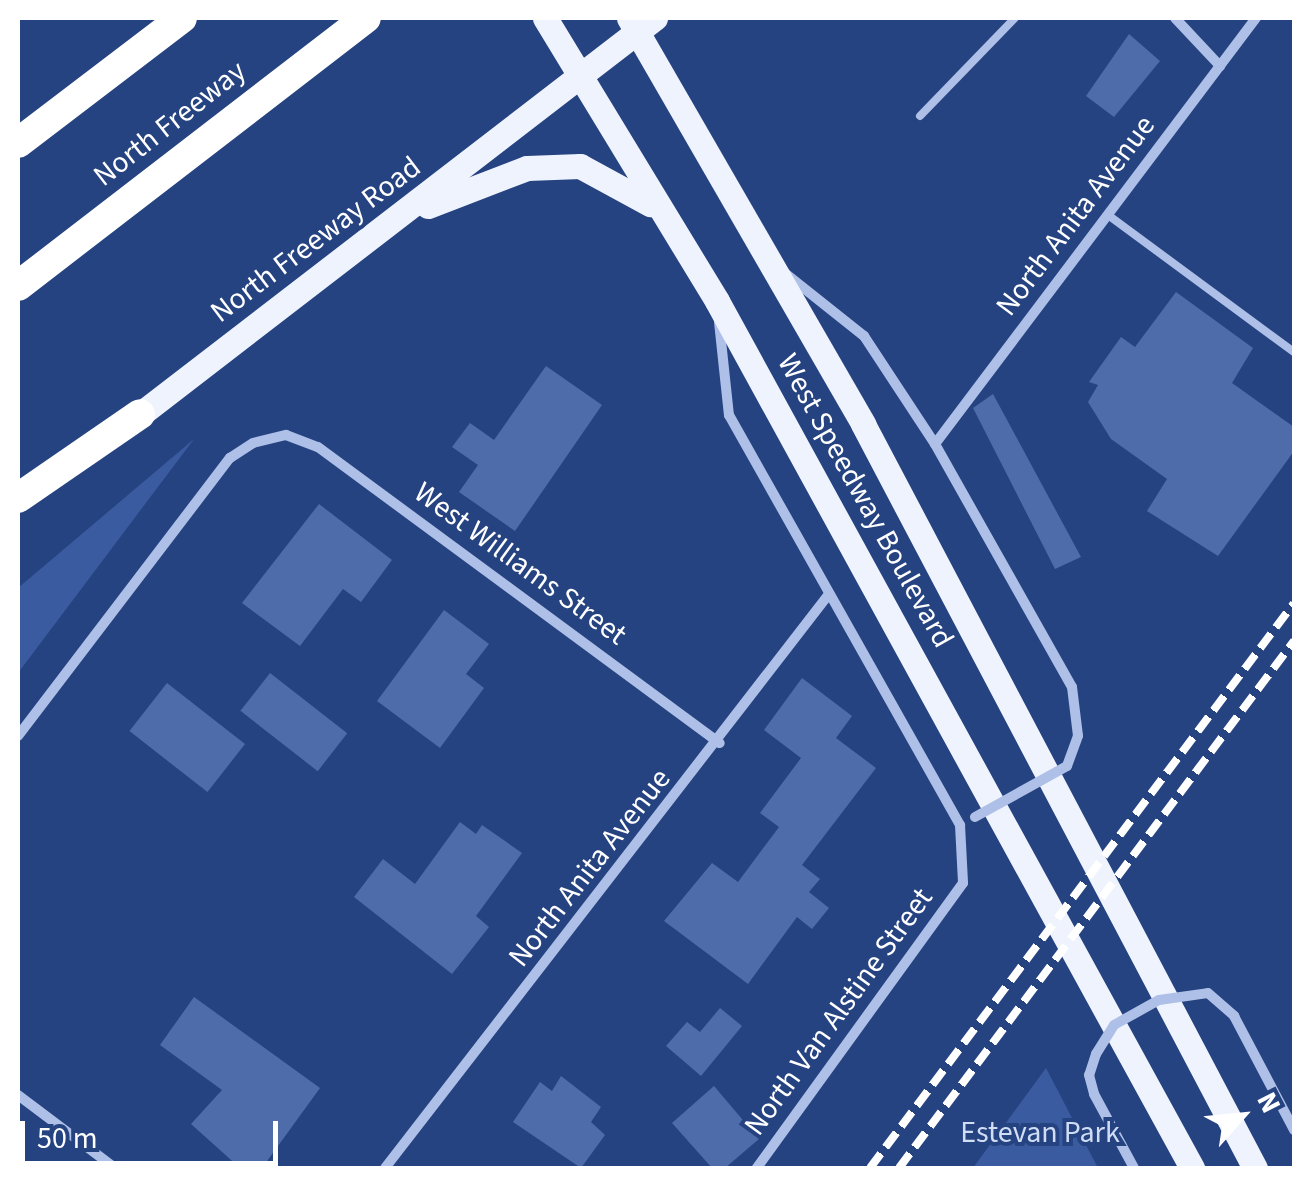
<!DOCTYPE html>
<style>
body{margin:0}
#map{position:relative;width:1312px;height:1186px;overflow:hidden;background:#264381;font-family:"Source Sans 3",sans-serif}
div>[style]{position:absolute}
.green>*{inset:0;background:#3a5b9f}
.building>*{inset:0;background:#4e6caa;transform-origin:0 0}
.service>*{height:8px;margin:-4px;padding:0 4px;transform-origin:4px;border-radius:4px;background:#aec0e7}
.minor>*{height:10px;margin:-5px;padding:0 5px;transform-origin:5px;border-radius:5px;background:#aec0e7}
.primary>*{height:25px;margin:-12.5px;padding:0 12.5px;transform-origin:12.5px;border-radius:12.5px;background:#eff3fd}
.motorway>*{height:30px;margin:-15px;padding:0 15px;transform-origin:15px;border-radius:15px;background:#fff}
.rail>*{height:8px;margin-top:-4px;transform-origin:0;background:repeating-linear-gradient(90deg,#fff 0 18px,transparent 0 26px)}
.minor-bridge>*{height:10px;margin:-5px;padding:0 5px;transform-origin:5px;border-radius:5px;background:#aec0e7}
span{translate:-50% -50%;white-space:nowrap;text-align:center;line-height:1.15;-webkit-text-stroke:8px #264381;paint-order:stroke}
.street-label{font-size:30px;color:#fff}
.park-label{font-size:30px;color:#d1ddf5}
.frame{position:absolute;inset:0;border:20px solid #fff;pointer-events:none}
.north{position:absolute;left:1192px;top:1066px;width:100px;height:100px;-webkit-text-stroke:8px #264381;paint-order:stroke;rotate:63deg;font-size:28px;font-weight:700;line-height:40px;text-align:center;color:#fff}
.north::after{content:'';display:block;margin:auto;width:35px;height:45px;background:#fff;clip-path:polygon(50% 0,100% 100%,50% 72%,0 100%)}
.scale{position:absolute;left:20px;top:1121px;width:258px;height:45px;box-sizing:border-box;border:5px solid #fff;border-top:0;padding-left:12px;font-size:30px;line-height:35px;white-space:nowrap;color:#fff;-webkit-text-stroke:8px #264381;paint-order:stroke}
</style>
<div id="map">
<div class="green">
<i style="clip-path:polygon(194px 439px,18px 673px,18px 588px)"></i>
<i style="clip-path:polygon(1046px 1068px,1098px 1168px,973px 1168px)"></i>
</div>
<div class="building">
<i style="clip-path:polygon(1129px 34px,1160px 61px,1114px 117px,1086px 96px)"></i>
<i style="clip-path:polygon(1176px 292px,1253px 348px,1232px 383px,1294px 427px,1294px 451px,1218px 556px,1147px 511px,1167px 479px,1111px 439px,1088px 402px,1098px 385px,1089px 382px,1121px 337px,1135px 347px)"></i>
<i style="clip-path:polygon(546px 366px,602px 405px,515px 531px,459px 492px,478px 465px,452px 447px,470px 423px,494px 440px)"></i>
<i style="clip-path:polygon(993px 394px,1081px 557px,1055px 569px,973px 408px)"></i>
<i style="clip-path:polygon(319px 504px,392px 560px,361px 602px,343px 589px,300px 646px,242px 603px)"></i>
<i style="clip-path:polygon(444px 610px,489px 644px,466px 674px,484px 688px,440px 748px,377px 701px)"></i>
<i style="left:270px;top:673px;width:98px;height:48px;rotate:38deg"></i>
<i style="clip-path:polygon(802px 678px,852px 716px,836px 738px,876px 768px,802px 865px,820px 879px,809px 892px,829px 908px,812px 929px,797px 917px,748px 984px,664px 921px,712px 863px,738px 882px,779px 827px,760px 813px,801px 758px,764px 730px)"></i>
<i style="left:167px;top:683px;width:99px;height:61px;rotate:38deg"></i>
<i style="clip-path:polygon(460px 822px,476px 834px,482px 825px,522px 853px,476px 916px,489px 927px,452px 974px,354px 897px,383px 859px,415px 884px)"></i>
<i style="clip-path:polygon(194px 997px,320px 1088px,262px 1168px,240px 1168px,191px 1124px,222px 1090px,160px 1045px)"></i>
<i style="clip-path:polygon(720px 1008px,742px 1026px,701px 1076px,666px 1046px,687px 1022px,700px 1032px)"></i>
<i style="clip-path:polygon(561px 1076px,601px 1107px,591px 1122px,605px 1135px,581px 1168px,513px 1122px,540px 1082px,552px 1091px)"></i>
<i style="clip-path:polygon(714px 1086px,759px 1139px,725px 1168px,712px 1168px,672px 1123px)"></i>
</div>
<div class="service">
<i style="left:920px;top:116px;width:136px;rotate:-45.9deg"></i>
<i style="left:1108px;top:215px;width:231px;rotate:36.4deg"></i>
</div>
<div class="minor">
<i style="left:1175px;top:18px;width:66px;rotate:46.8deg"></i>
<i style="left:786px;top:274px;width:100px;rotate:38.5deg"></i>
<i style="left:864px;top:336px;width:129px;rotate:56.7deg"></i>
<i style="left:935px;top:444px;width:279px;rotate:60.6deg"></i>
<i style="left:1072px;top:687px;width:49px;rotate:83deg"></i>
<i style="left:719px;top:322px;width:94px;rotate:83.9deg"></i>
<i style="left:729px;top:415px;width:471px;rotate:60.6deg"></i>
<i style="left:960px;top:825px;width:58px;rotate:87deg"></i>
<i style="left:963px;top:883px;width:352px;rotate:125.9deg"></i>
<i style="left:935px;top:444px;width:533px;rotate:-53deg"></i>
<i style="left:18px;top:736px;width:350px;rotate:-52.7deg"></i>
<i style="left:230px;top:458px;width:27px;rotate:-33deg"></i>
<i style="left:253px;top:443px;width:34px;rotate:-14deg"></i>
<i style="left:286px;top:435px;width:34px;rotate:21deg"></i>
<i style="left:318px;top:447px;width:499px;rotate:36.4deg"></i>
<i style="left:1208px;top:993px;width:35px;rotate:41deg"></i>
<i style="left:1234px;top:1016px;width:129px;rotate:62.2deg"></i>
<i style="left:1096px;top:1054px;width:22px;rotate:108deg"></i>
<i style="left:1089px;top:1075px;width:20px;rotate:75deg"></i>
<i style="left:1094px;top:1094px;width:84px;rotate:61.6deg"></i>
<i style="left:18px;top:1095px;width:121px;rotate:37deg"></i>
<i style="left:385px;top:1168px;width:726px;rotate:-52.28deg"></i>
</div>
<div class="primary">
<i style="left:545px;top:18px;width:331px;rotate:58.7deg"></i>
<i style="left:717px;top:301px;width:989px;rotate:61.28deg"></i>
<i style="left:629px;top:18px;width:469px;rotate:60deg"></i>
<i style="left:863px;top:424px;width:841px;rotate:62.22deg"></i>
<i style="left:428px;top:206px;width:106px;rotate:-21deg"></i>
<i style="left:527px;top:168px;width:53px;rotate:-2.2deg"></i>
<i style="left:580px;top:166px;width:80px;rotate:28.5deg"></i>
<i style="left:125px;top:426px;width:669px;rotate:-37.59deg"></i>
</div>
<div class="motorway">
<i style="left:18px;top:143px;width:206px;rotate:-37.3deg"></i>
<i style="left:18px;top:286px;width:439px;rotate:-37.6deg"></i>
<i style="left:18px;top:498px;width:148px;rotate:-34.5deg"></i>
</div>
<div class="rail">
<i style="left:870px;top:1168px;width:706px;rotate:-53.11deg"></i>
<i style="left:899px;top:1168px;width:659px;rotate:-53.15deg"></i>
</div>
<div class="minor-bridge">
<i style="left:975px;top:817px;width:105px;rotate:-29deg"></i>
<i style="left:1067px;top:766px;width:32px;rotate:-70deg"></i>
<i style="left:1096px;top:1054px;width:34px;rotate:-58deg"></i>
<i style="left:1114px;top:1025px;width:51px;rotate:-29.1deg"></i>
<i style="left:1159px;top:1000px;width:49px;rotate:-8.1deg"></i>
</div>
<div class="street-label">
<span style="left:170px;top:124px;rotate:-38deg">North Freeway</span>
<span style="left:1076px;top:216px;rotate:-53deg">North Anita Avenue</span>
<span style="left:316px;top:240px;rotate:-37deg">North Freeway Road</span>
<span style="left:865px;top:501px;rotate:61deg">West Speedway Boulevard</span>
<span style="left:520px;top:564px;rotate:36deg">West Williams Street</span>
<span style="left:590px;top:868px;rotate:-52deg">North Anita Avenue</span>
<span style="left:839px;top:1012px;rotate:-54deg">North Van Alstine Street</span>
</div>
<div class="park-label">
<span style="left:1040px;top:1133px">Estevan Park</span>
</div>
<div class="frame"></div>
<div class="north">N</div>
<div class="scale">50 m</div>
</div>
